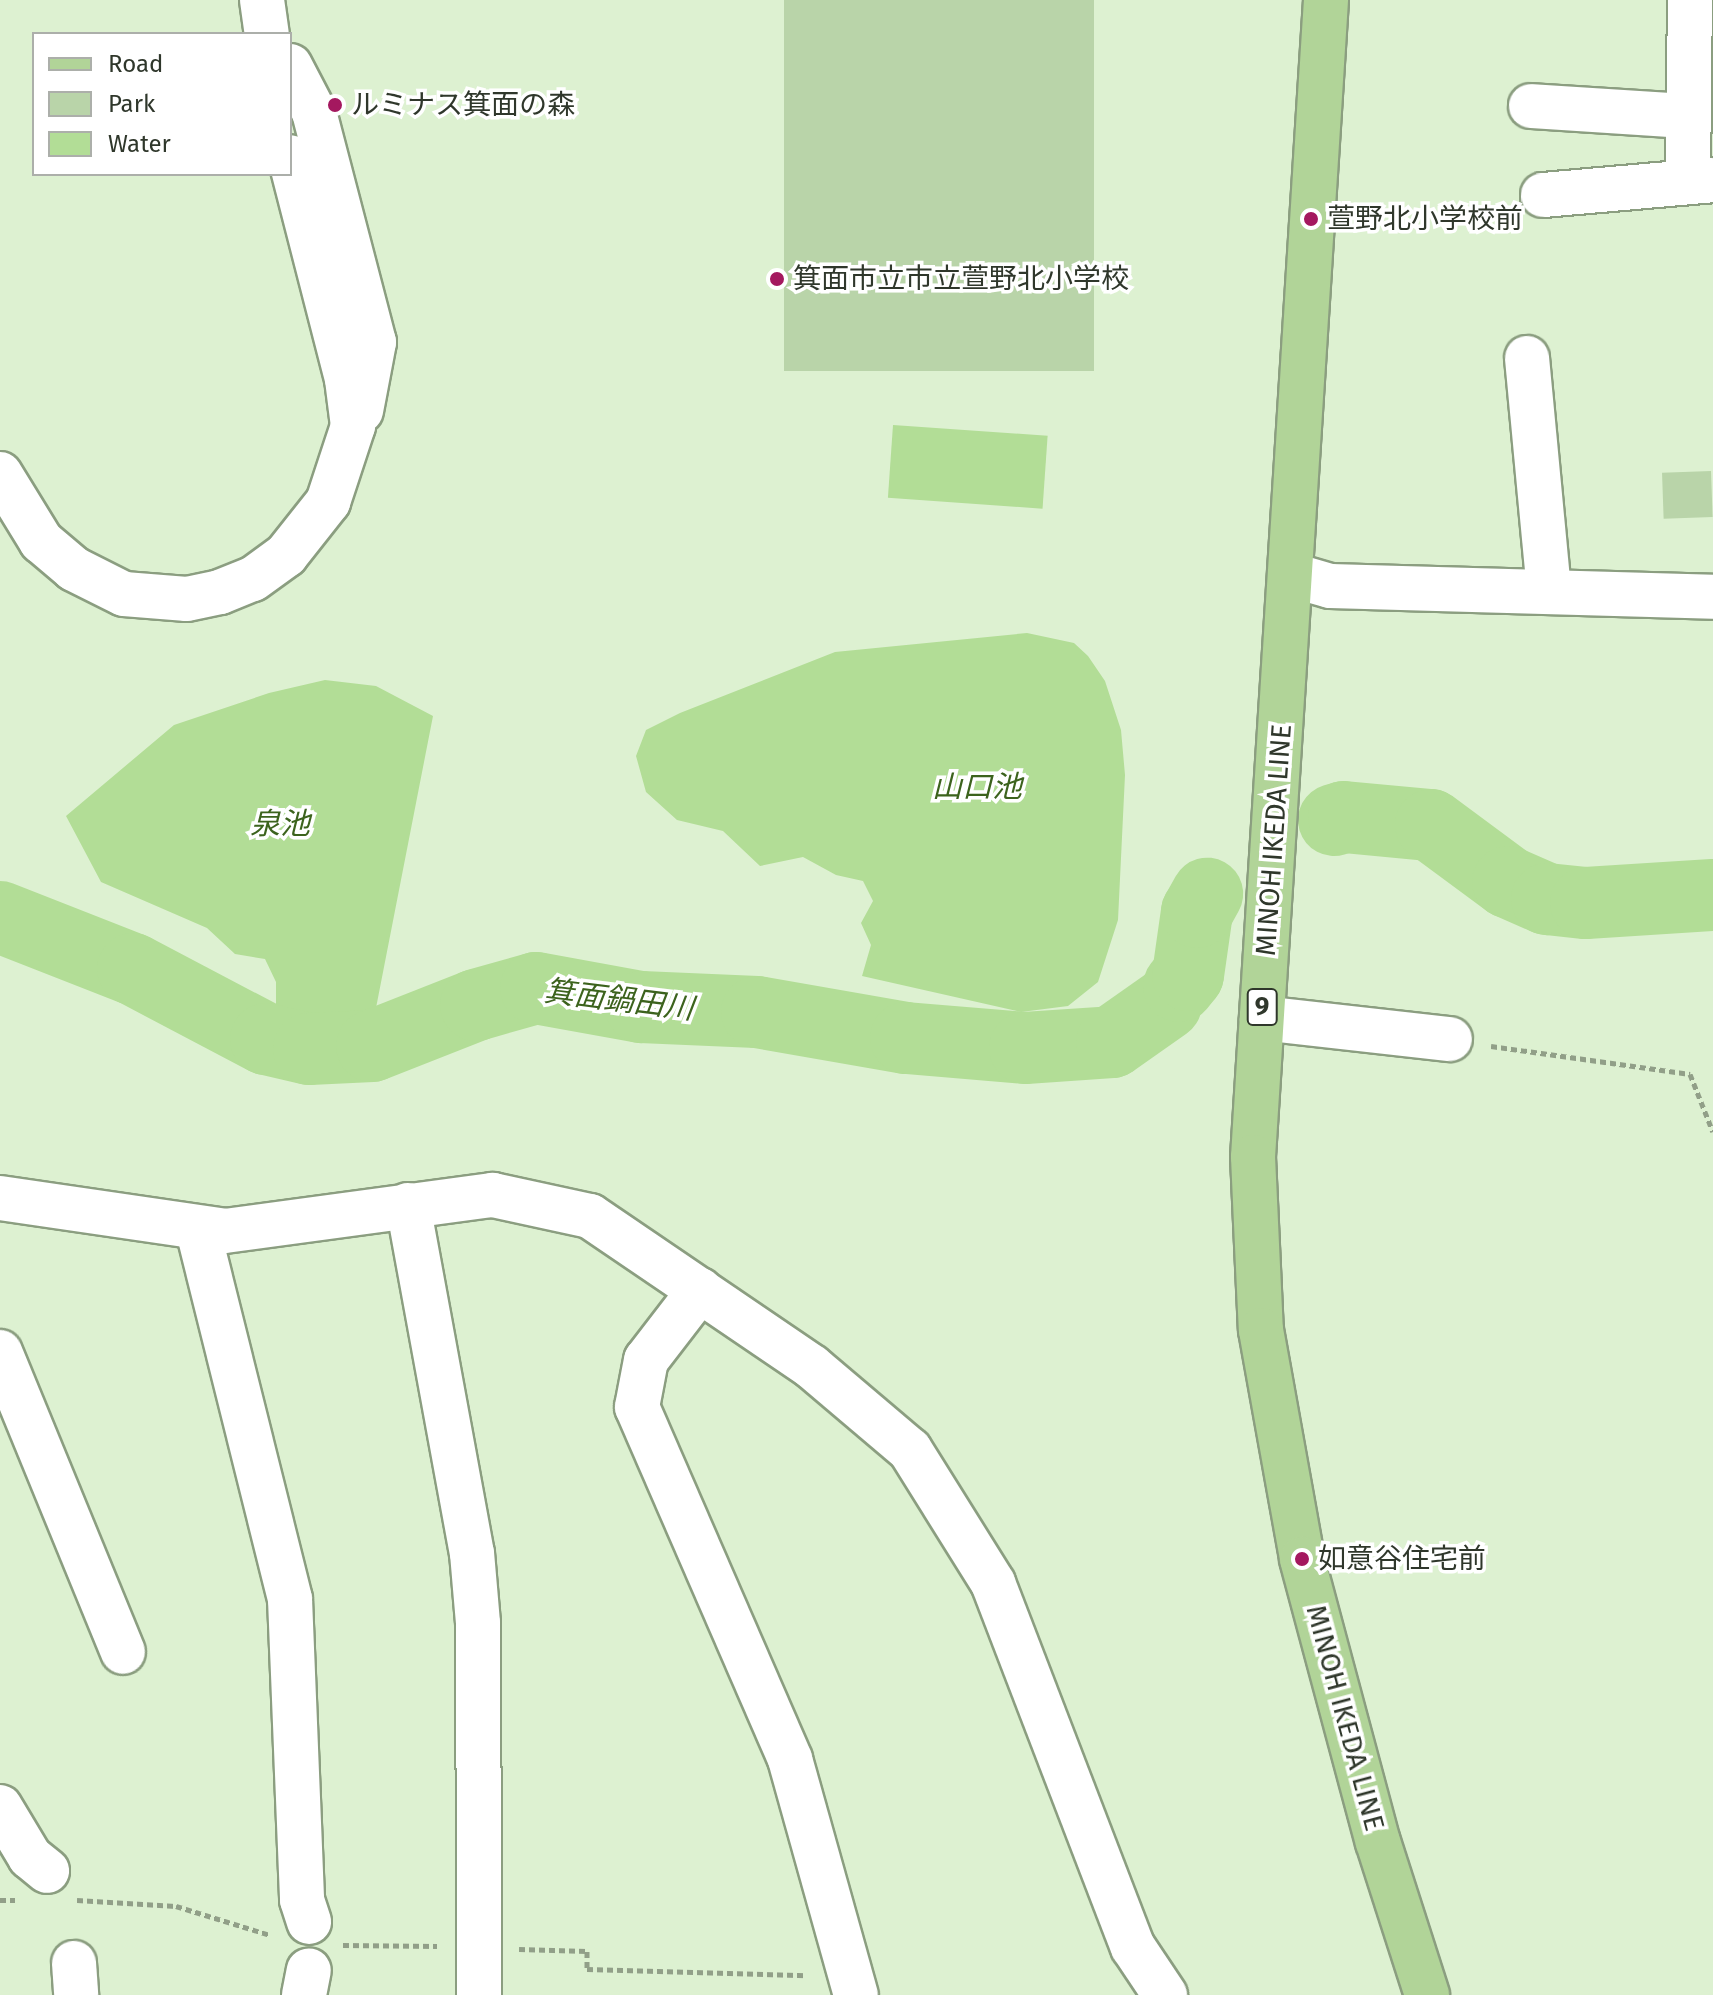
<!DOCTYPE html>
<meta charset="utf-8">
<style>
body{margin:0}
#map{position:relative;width:1713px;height:1995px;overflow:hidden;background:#ddf1d1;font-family:"Fira Sans","Noto Sans JP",sans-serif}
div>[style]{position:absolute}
.green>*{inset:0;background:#b9d4a9;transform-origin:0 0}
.water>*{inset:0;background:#b2dd96;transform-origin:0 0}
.stream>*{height:12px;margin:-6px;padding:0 6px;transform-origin:6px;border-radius:6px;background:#b2dd96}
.river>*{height:72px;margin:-36px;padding:0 36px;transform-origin:36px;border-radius:36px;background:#b2dd96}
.path>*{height:5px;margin-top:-2.5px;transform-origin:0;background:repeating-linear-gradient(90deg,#919f88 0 6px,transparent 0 10px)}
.roads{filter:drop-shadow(2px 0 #8b9e80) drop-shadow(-2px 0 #8b9e80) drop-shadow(0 2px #8b9e80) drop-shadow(0 -2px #8b9e80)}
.minor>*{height:44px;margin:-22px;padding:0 22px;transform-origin:22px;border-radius:22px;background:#fff}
.major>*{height:44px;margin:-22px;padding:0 22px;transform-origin:22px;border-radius:22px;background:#b1d498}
.dots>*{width:22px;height:22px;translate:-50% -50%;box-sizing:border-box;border:4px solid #fff;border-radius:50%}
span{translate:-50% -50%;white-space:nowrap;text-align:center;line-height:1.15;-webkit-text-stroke:7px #fff;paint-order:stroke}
.shield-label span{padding:2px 6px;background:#fff;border:2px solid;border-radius:6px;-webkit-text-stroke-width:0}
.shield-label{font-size:26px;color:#2f372b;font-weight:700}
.poi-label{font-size:28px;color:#2f372b}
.left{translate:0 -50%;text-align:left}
.street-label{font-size:28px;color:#2f372b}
.water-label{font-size:30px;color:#3c631d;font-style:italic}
.legend{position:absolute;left:32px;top:32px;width:260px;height:144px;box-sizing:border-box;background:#fff;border:2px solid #acafaa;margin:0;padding:10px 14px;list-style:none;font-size:24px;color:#2f372b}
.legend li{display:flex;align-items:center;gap:16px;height:40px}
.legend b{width:40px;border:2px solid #acafaa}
</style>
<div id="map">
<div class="green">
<i style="left:784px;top:0;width:310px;height:371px"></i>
<i style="left:1711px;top:471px;width:46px;height:49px;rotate:88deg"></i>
</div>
<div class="water">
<i style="left:893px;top:425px;width:155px;height:73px;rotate:4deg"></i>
<i style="clip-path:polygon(1027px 633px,1074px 643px,1088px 656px,1105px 681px,1121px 730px,1125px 775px,1118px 920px,1098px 982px,1068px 1006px,1021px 1012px,862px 976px,871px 945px,861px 923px,873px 901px,863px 881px,836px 875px,803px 857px,760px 866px,723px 831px,677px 820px,646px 792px,636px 756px,646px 730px,680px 713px,835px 652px)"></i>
<i style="clip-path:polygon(325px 680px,376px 686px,433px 716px,376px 1008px,320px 1022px,276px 1016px,276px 982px,265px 959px,235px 954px,207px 928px,101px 882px,66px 816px,174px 725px,269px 693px)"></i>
</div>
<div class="stream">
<i style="left:0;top:945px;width:52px;rotate:-11.1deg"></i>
</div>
<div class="river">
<i style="left:1334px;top:820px;width:10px;rotate:-17deg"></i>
<i style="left:1344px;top:817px;width:87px;rotate:5.3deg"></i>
<i style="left:1431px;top:825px;width:96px;rotate:36.5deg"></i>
<i style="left:1508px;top:882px;width:43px;rotate:23.6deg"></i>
<i style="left:1547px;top:899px;width:39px;rotate:6deg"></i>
<i style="left:1586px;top:903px;width:127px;rotate:-3.6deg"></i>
<i style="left:0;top:917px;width:143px;rotate:21.4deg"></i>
<i style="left:133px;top:969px;width:150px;rotate:27.8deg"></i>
<i style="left:266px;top:1039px;width:44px;rotate:13.1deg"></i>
<i style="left:309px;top:1049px;width:63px;rotate:-2.7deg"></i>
<i style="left:372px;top:1046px;width:112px;rotate:-21.5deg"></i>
<i style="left:476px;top:1005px;width:62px;rotate:-15.8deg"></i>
<i style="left:536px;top:988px;width:107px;rotate:10.3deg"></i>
<i style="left:641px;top:1007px;width:116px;rotate:2.5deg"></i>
<i style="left:757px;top:1012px;width:151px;rotate:9.9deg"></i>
<i style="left:906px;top:1038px;width:119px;rotate:4.8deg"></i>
<i style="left:1025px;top:1048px;width:87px;rotate:-3.9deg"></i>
<i style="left:1112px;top:1042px;width:66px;rotate:-35.1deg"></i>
<i style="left:1179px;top:986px;width:14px;rotate:-51deg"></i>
<i style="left:1188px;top:975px;width:64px;rotate:-81.9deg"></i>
<i style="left:1197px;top:912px;width:21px;rotate:-61deg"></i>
</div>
<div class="path">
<i style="left:1491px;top:1046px;width:201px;rotate:8deg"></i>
<i style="left:1690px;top:1074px;width:62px;rotate:68.4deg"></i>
<i style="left:0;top:1900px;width:15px"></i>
<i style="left:77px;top:1900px;width:99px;rotate:3.5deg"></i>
<i style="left:176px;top:1906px;width:98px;rotate:17.1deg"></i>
<i style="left:343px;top:1945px;width:94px;rotate:0.6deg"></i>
<i style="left:519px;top:1949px;width:68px;rotate:1.7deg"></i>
<i style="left:587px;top:1951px;width:18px;rotate:90deg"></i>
<i style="left:587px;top:1969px;width:220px;rotate:1.6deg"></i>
</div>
<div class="roads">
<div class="minor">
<i style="left:262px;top:0;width:34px;rotate:82deg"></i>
<i style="left:290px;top:66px;width:52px;rotate:62.4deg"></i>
<i style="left:314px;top:112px;width:238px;rotate:75.4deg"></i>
<i style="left:374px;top:342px;width:70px;rotate:100.7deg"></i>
<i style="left:1531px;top:106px;width:156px;rotate:3.7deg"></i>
<i style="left:1688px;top:181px;width:181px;rotate:-89.4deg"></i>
<i style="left:1543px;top:195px;width:171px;rotate:-5deg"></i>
<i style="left:1527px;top:358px;width:234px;rotate:84.6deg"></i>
<i style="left:0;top:474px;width:79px;rotate:58.5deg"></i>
<i style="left:41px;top:541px;width:43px;rotate:40.3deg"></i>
<i style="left:74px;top:569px;width:56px;rotate:26.6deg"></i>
<i style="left:124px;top:594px;width:63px;rotate:4.5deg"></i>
<i style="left:187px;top:599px;width:34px;rotate:-12deg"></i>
<i style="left:220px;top:592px;width:35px;rotate:-22deg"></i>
<i style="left:253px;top:579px;width:41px;rotate:-36deg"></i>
<i style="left:286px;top:555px;width:68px;rotate:-51.6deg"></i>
<i style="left:328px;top:502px;width:80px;rotate:-71.8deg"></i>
<i style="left:353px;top:426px;width:47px;rotate:-97.3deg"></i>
<i style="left:347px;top:379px;width:229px;rotate:-104.4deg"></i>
<i style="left:1292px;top:575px;width:40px;rotate:16deg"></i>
<i style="left:1330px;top:586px;width:383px;rotate:1.6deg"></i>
<i style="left:1262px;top:1018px;width:189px;rotate:6.4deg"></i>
<i style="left:0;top:1198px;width:227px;rotate:8.3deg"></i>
<i style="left:225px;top:1231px;width:270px;rotate:-7.7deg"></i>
<i style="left:493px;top:1195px;width:99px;rotate:12.2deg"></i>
<i style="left:590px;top:1216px;width:268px;rotate:34.2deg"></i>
<i style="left:812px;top:1367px;width:128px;rotate:40.3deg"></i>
<i style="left:910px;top:1450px;width:157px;rotate:58deg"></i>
<i style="left:993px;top:1583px;width:390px;rotate:69deg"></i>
<i style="left:1133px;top:1947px;width:58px;rotate:56.3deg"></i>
<i style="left:408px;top:1205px;width:354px;rotate:79.6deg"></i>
<i style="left:472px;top:1553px;width:70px;rotate:85.1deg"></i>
<i style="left:478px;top:1623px;width:372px;rotate:89.8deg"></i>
<i style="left:198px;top:1230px;width:380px;rotate:76deg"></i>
<i style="left:290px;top:1599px;width:301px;rotate:87.7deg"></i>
<i style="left:302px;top:1900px;width:23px;rotate:72deg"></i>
<i style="left:700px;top:1290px;width:88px;rotate:127.6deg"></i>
<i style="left:646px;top:1360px;width:48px;rotate:100.8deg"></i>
<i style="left:637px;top:1407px;width:384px;rotate:66.5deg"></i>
<i style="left:790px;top:1759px;width:245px;rotate:74.4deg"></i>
<i style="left:0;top:1352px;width:324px;rotate:67.7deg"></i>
<i style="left:0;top:1807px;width:58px;rotate:59deg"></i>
<i style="left:30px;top:1857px;width:22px;rotate:39deg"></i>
<i style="left:74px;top:1963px;width:32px;rotate:86deg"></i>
<i style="left:304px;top:1995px;width:25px;rotate:-79deg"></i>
</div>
<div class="major">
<i style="left:1326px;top:0;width:1159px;rotate:93.61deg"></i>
<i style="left:1253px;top:1157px;width:173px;rotate:87.4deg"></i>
<i style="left:1261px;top:1330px;width:233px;rotate:79.8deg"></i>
<i style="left:1302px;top:1559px;width:293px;rotate:75deg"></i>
<i style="left:1378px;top:1842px;width:161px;rotate:72.2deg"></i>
</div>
</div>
<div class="dots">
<i style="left:335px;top:105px;background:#a4185f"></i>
<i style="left:1311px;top:219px;background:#a4185f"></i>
<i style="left:777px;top:279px;background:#a4185f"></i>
<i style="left:1302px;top:1559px;background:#a4185f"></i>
</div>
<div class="shield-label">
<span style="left:1262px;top:1007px">9</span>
</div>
<div class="poi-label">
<span class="left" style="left:351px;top:105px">ルミナス箕面の森</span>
<span class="left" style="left:1327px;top:219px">萱野北小学校前</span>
<span class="left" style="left:793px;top:279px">箕面市立市立萱野北小学校</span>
<span class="left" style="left:1318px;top:1559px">如意谷住宅前</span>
</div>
<div class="street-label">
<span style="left:1274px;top:840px;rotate:-86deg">MINOH IKEDA LINE</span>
<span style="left:1345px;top:1718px;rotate:75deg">MINOH IKEDA LINE</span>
</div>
<div class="water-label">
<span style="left:977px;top:787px">山口池</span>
<span style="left:280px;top:824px">泉池</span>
<span style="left:619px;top:1000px;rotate:7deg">箕面鍋田川</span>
</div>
<ul class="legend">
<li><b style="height:10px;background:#b1d498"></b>Road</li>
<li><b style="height:22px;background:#b9d4a9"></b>Park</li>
<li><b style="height:22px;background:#b2dd96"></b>Water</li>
</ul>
</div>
